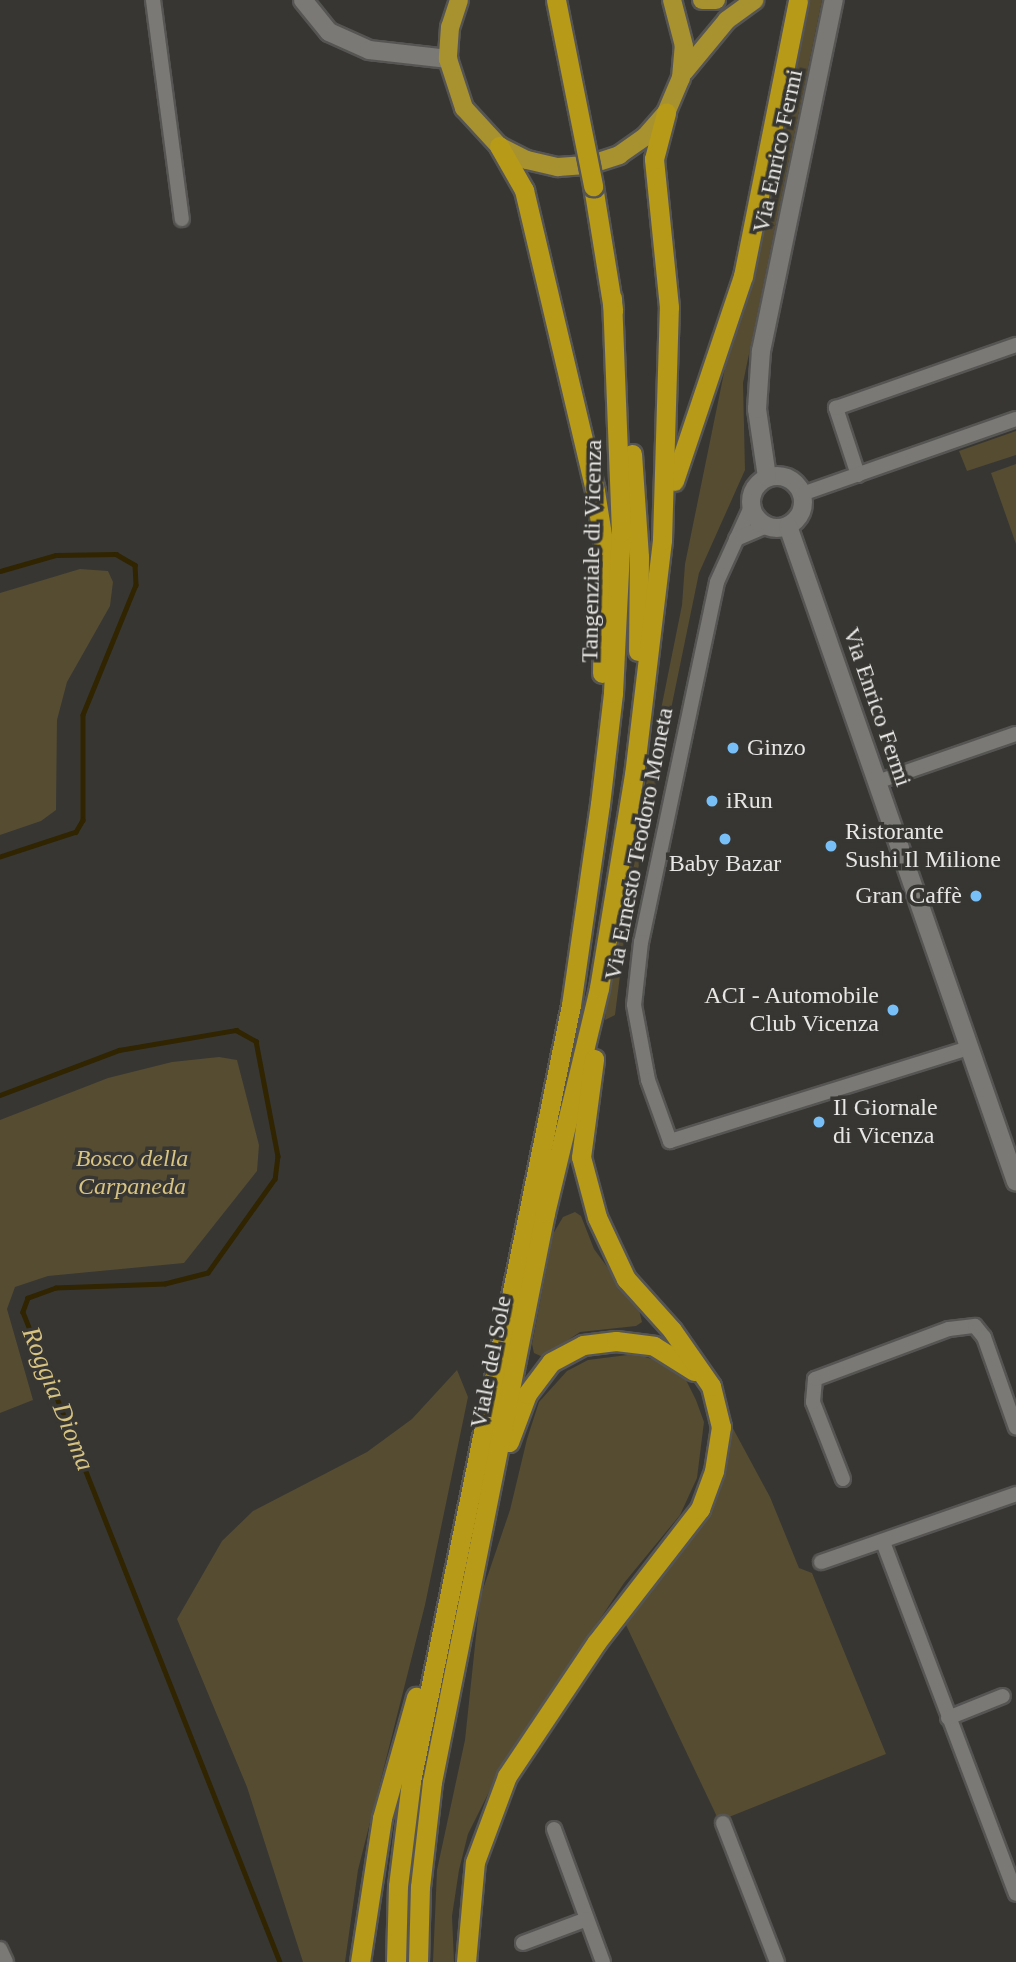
<!DOCTYPE html>
<meta charset="utf-8">
<style>
body{margin:0}
#map{position:relative;width:1016px;height:1962px;overflow:hidden;background:#373633;font-family:"Times New Roman",serif}
div>[style]{position:absolute}
.green>*{inset:0;background:#554c31}
.stream>*{height:4.5px;margin:-2.25px;padding:0 2.25px;transform-origin:2.25px;border-radius:2.25px;background:#302500}
.roads{filter:drop-shadow(2px 0 #565553) drop-shadow(-2px 0 #565553) drop-shadow(0 2px #565553) drop-shadow(0 -2px #565553)}
.minor>*{height:14px;margin:-7px;padding:0 7px;transform-origin:7px;border-radius:7px;background:#7a7975}
.tertiary>*{height:18px;margin:-9px;padding:0 9px;transform-origin:9px;border-radius:9px;background:#7a7975}
.tertiary>.ring{margin:-9px;padding:0;box-sizing:content-box;background:none;border:18px solid #7a7975;border-radius:50%}
.primary>*{height:18px;margin:-9px;padding:0 9px;transform-origin:9px;border-radius:9px;background:#a8922f}
.trunk>*{height:19px;margin:-9.5px;padding:0 9.5px;transform-origin:9.5px;border-radius:9.5px;background:#b79a18}
.bridges{filter:drop-shadow(2px 0 #565553) drop-shadow(-2px 0 #565553) drop-shadow(0 2px #565553) drop-shadow(0 -2px #565553)}
.trunk-bridge>*{height:19px;margin:-9.5px;padding:0 9.5px;transform-origin:9.5px;border-radius:9.5px;background:#b79a18}
.dots>*{width:19px;height:19px;translate:-50% -50%;box-sizing:border-box;border:4px solid #373633;border-radius:50%}
span{translate:-50% -50%;white-space:nowrap;text-align:center;line-height:1.15;-webkit-text-stroke:7px #373633;paint-order:stroke}
.street-label{font-size:24px;color:#e7e6e4}
.poi-label{font-size:24px;color:#e7e6e4}
.left{translate:0 -50%;text-align:left}
.right{translate:-100% -50%;text-align:right}
.park-label{font-size:24px;color:#d7c383;font-style:italic}
.water-label{font-size:26px;color:#d6c382;font-style:italic}
</style>
<div id="map">
<div class="green">
<i style="clip-path:polygon(800px 0,822px 0,743px 383px,745px 470px,699px 573px,626px 928px,615px 1015px,605px 1020px,610px 963px,682px 605px,685px 564px)"></i>
<i style="clip-path:polygon(1016px 431px,1016px 455px,967px 471px,959px 451px)"></i>
<i style="clip-path:polygon(1016px 464px,1016px 544px,991px 473px)"></i>
<i style="clip-path:polygon(80px 569px,108px 571px,113px 582px,110px 606px,67px 682px,57px 720px,56px 810px,41px 821px,0 835px,0 593px)"></i>
<i style="clip-path:polygon(219px 1057px,237px 1060px,259px 1145px,257px 1171px,184px 1263px,48px 1276px,15px 1287px,7px 1309px,33px 1400px,0 1413px,0 1120px,108px 1078px,172px 1062px)"></i>
<i style="clip-path:polygon(575px 1212px,581px 1216px,594px 1249px,639px 1310px,642px 1322px,636px 1326px,580px 1332px,543px 1357px,534px 1353px,532px 1344px,553px 1234px,563px 1217px)"></i>
<i style="clip-path:polygon(635px 1354px,662px 1362px,684px 1376px,696px 1400px,704px 1422px,697px 1478px,680px 1515px,624px 1583px,501px 1768px,468px 1834px,459px 1870px,452px 1916px,454px 1962px,433px 1962px,437px 1870px,465px 1740px,480px 1598px,510px 1510px,527px 1439px,539px 1402px,567px 1371px,588px 1360px)"></i>
<i style="clip-path:polygon(457px 1370px,468px 1397px,425px 1605px,358px 1870px,345px 1962px,303px 1962px,247px 1787px,177px 1619px,222px 1541px,253px 1511px,367px 1452px,412px 1419px)"></i>
<i style="clip-path:polygon(729px 1421px,770px 1497px,799px 1568px,812px 1573px,886px 1754px,719px 1821px,626px 1625px,713px 1501px,726px 1466px)"></i>
</div>
<div class="stream">
<i style="left:0;top:571px;width:58px;rotate:-15.9deg"></i>
<i style="left:56px;top:555px;width:60px;rotate:-1deg"></i>
<i style="left:116px;top:554px;width:22px;rotate:30deg"></i>
<i style="left:135px;top:565px;width:20px;rotate:87deg"></i>
<i style="left:136px;top:585px;width:140px;rotate:112.2deg"></i>
<i style="left:83px;top:715px;width:105px;rotate:90deg"></i>
<i style="left:83px;top:820px;width:14px;rotate:120deg"></i>
<i style="left:76px;top:832px;width:80px;rotate:161.8deg"></i>
<i style="left:0;top:1095px;width:127px;rotate:-20.7deg"></i>
<i style="left:119px;top:1050px;width:119px;rotate:-9.7deg"></i>
<i style="left:236px;top:1030px;width:23px;rotate:29deg"></i>
<i style="left:256px;top:1041px;width:117px;rotate:79.2deg"></i>
<i style="left:278px;top:1156px;width:23px;rotate:97deg"></i>
<i style="left:275px;top:1179px;width:115px;rotate:125.5deg"></i>
<i style="left:208px;top:1273px;width:44px;rotate:165.7deg"></i>
<i style="left:165px;top:1284px;width:109px;rotate:177.9deg"></i>
<i style="left:56px;top:1288px;width:30px;rotate:160deg"></i>
<i style="left:28px;top:1298px;width:15px;rotate:110deg"></i>
<i style="left:23px;top:1312px;width:699px;rotate:68.43deg"></i>
</div>
<div class="roads">
<div class="minor">
<i style="left:153px;top:0;width:221px;rotate:82.5deg"></i>
<i style="left:858px;top:475px;width:71px;rotate:-108.2deg"></i>
<i style="left:836px;top:408px;width:191px;rotate:-19.3deg"></i>
<i style="left:802px;top:494px;width:227px;rotate:-19.3deg"></i>
<i style="left:751px;top:507px;width:82px;rotate:114.4deg"></i>
<i style="left:717px;top:582px;width:368px;rotate:101.9deg"></i>
<i style="left:641px;top:942px;width:63px;rotate:96.3deg"></i>
<i style="left:634px;top:1005px;width:76px;rotate:79.4deg"></i>
<i style="left:648px;top:1080px;width:65px;rotate:70.2deg"></i>
<i style="left:670px;top:1141px;width:312px;rotate:-17.3deg"></i>
<i style="left:736px;top:539px;width:33px;rotate:-23deg"></i>
<i style="left:877px;top:782px;width:147px;rotate:-19.1deg"></i>
<i style="left:843px;top:1479px;width:83px;rotate:-111.3deg"></i>
<i style="left:813px;top:1402px;width:23px;rotate:-85deg"></i>
<i style="left:815px;top:1379px;width:143px;rotate:-20.5deg"></i>
<i style="left:949px;top:1329px;width:26px;rotate:-7deg"></i>
<i style="left:975px;top:1326px;width:14px;rotate:51deg"></i>
<i style="left:984px;top:1337px;width:96px;rotate:70.6deg"></i>
<i style="left:883px;top:1542px;width:376px;rotate:69.3deg"></i>
<i style="left:821px;top:1562px;width:207px;rotate:-19.2deg"></i>
<i style="left:948px;top:1718px;width:59px;rotate:-21.8deg"></i>
<i style="left:723px;top:1823px;width:149px;rotate:68.8deg"></i>
<i style="left:554px;top:1829px;width:142px;rotate:69.8deg"></i>
<i style="left:523px;top:1943px;width:68px;rotate:-20.6deg"></i>
<i style="left:0;top:1949px;width:14px;rotate:65deg"></i>
</div>
<div class="tertiary">
<i style="left:303px;top:0;width:41px;rotate:50.9deg"></i>
<i style="left:329px;top:32px;width:44px;rotate:24.2deg"></i>
<i style="left:369px;top:50px;width:80px;rotate:6.5deg"></i>
<i class="ring" style="left:751px;top:476px;width:34px;height:34px"></i>
<i style="left:767px;top:477px;width:69px;rotate:-98.4deg"></i>
<i style="left:757px;top:409px;width:58px;rotate:-86.1deg"></i>
<i style="left:761px;top:351px;width:359px;rotate:-78.3deg"></i>
<i style="left:788px;top:526px;width:694px;rotate:70.83deg"></i>
</div>
<div class="primary">
<i style="left:459px;top:0;width:28px;rotate:108deg"></i>
<i style="left:450px;top:27px;width:32px;rotate:94deg"></i>
<i style="left:448px;top:59px;width:52px;rotate:71.9deg"></i>
<i style="left:464px;top:108px;width:52px;rotate:47.4deg"></i>
<i style="left:499px;top:146px;width:31px;rotate:27deg"></i>
<i style="left:527px;top:160px;width:32px;rotate:13deg"></i>
<i style="left:558px;top:167px;width:31px;rotate:-4deg"></i>
<i style="left:589px;top:165px;width:32px;rotate:-18deg"></i>
<i style="left:619px;top:155px;width:32px;rotate:-35deg"></i>
<i style="left:645px;top:137px;width:32px;rotate:-49deg"></i>
<i style="left:666px;top:113px;width:38px;rotate:-67deg"></i>
<i style="left:681px;top:78px;width:32px;rotate:-85deg"></i>
<i style="left:684px;top:46px;width:48px;rotate:-104.6deg"></i>
<i style="left:702px;top:0;width:14px"></i>
<i style="left:684px;top:72px;width:67px;rotate:-50.4deg"></i>
<i style="left:727px;top:20px;width:34px;rotate:-36deg"></i>
</div>
<div class="trunk">
<i style="left:499px;top:146px;width:51px;rotate:60.4deg"></i>
<i style="left:524px;top:190px;width:309px;rotate:76.7deg"></i>
<i style="left:595px;top:491px;width:57px;rotate:80.9deg"></i>
<i style="left:604px;top:547px;width:126px;rotate:90.9deg"></i>
<i style="left:593px;top:186px;width:126px;rotate:80.8deg"></i>
<i style="left:632px;top:454px;width:103px;rotate:86.1deg"></i>
<i style="left:639px;top:557px;width:94px;rotate:90.6deg"></i>
<i style="left:674px;top:481px;width:216px;rotate:-71.4deg"></i>
<i style="left:743px;top:276px;width:281px;rotate:-78.7deg"></i>
<i style="left:509px;top:1442px;width:51px;rotate:-69.4deg"></i>
<i style="left:527px;top:1394px;width:40px;rotate:-53deg"></i>
<i style="left:551px;top:1362px;width:36px;rotate:-28deg"></i>
<i style="left:583px;top:1345px;width:33px;rotate:-7deg"></i>
<i style="left:616px;top:1341px;width:38px;rotate:7deg"></i>
<i style="left:654px;top:1346px;width:47px;rotate:32deg"></i>
<i style="left:360px;top:1962px;width:146px;rotate:-81.3deg"></i>
<i style="left:382px;top:1818px;width:126px;rotate:-74.3deg"></i>
<i style="left:396px;top:1962px;width:76px;rotate:-88.5deg"></i>
<i style="left:398px;top:1886px;width:106px;rotate:-82.9deg"></i>
<i style="left:411px;top:1781px;width:792px;rotate:-78.35deg"></i>
<i style="left:571px;top:1005px;width:203px;rotate:-81.8deg"></i>
<i style="left:600px;top:804px;width:112px;rotate:-83.3deg"></i>
<i style="left:613px;top:693px;width:161px;rotate:-87.2deg"></i>
<i style="left:621px;top:532px;width:234px;rotate:-92.2deg"></i>
<i style="left:418px;top:1962px;width:75px;rotate:-88.5deg"></i>
<i style="left:420px;top:1887px;width:106px;rotate:-83.5deg"></i>
<i style="left:432px;top:1782px;width:580px;rotate:-78.77deg"></i>
<i style="left:545px;top:1213px;width:231px;rotate:-76.5deg"></i>
<i style="left:599px;top:988px;width:216px;rotate:-80.7deg"></i>
<i style="left:634px;top:775px;width:237px;rotate:-83.2deg"></i>
<i style="left:662px;top:540px;width:233px;rotate:-88.3deg"></i>
<i style="left:669px;top:307px;width:149px;rotate:-95.8deg"></i>
<i style="left:654px;top:159px;width:48px;rotate:-75.4deg"></i>
<i style="left:466px;top:1962px;width:100px;rotate:-84.9deg"></i>
<i style="left:475px;top:1862px;width:92px;rotate:-69.6deg"></i>
<i style="left:507px;top:1776px;width:160px;rotate:-56.2deg"></i>
<i style="left:596px;top:1643px;width:170px;rotate:-52.2deg"></i>
<i style="left:700px;top:1509px;width:40px;rotate:-69.8deg"></i>
<i style="left:714px;top:1471px;width:45px;rotate:-81deg"></i>
<i style="left:721px;top:1427px;width:42px;rotate:-103.7deg"></i>
<i style="left:711px;top:1386px;width:68px;rotate:-124.9deg"></i>
<i style="left:672px;top:1330px;width:69px;rotate:-132deg"></i>
<i style="left:626px;top:1279px;width:68px;rotate:-115.1deg"></i>
<i style="left:597px;top:1217px;width:62px;rotate:-104.9deg"></i>
<i style="left:581px;top:1157px;width:99px;rotate:-82.4deg"></i>
</div>
</div>
<div class="bridges">
<div class="trunk-bridge">
<i style="left:556px;top:0;width:190px;rotate:78.7deg"></i>
</div>
</div>
<div class="dots">
<i style="left:733px;top:748px;background:#78bff7"></i>
<i style="left:712px;top:801px;background:#78bff7"></i>
<i style="left:725px;top:839px;background:#78bff7"></i>
<i style="left:831px;top:846px;background:#78bff7"></i>
<i style="left:976px;top:896px;background:#78bff7"></i>
<i style="left:893px;top:1010px;background:#78bff7"></i>
<i style="left:819px;top:1122px;background:#78bff7"></i>
</div>
<div class="street-label">
<span style="left:778px;top:151px;rotate:-78deg">Via Enrico Fermi</span>
<span style="left:592px;top:551px;rotate:-89deg">Tangenziale di Vicenza</span>
<span style="left:877px;top:707px;rotate:71deg">Via Enrico Fermi</span>
<span style="left:639px;top:844px;rotate:-79deg">Via Ernesto Teodoro Moneta</span>
<span style="left:491px;top:1362px;rotate:-79deg">Viale del Sole</span>
</div>
<div class="poi-label">
<span class="left" style="left:747px;top:748px">Ginzo</span>
<span class="left" style="left:726px;top:801px">iRun</span>
<span class="left" style="left:845px;top:846px">Ristorante<br>Sushi Il Milione</span>
<span style="left:725px;top:864px">Baby Bazar</span>
<span class="right" style="left:962px;top:896px">Gran Caffè</span>
<span class="right" style="left:879px;top:1010px">ACI - Automobile<br>Club Vicenza</span>
<span class="left" style="left:833px;top:1122px">Il Giornale<br>di Vicenza</span>
</div>
<div class="park-label">
<span style="left:132px;top:1173px">Bosco della<br>Carpaneda</span>
</div>
<div class="water-label">
<span style="left:58px;top:1399px;rotate:68deg">Roggia Dioma</span>
</div>
</div>
